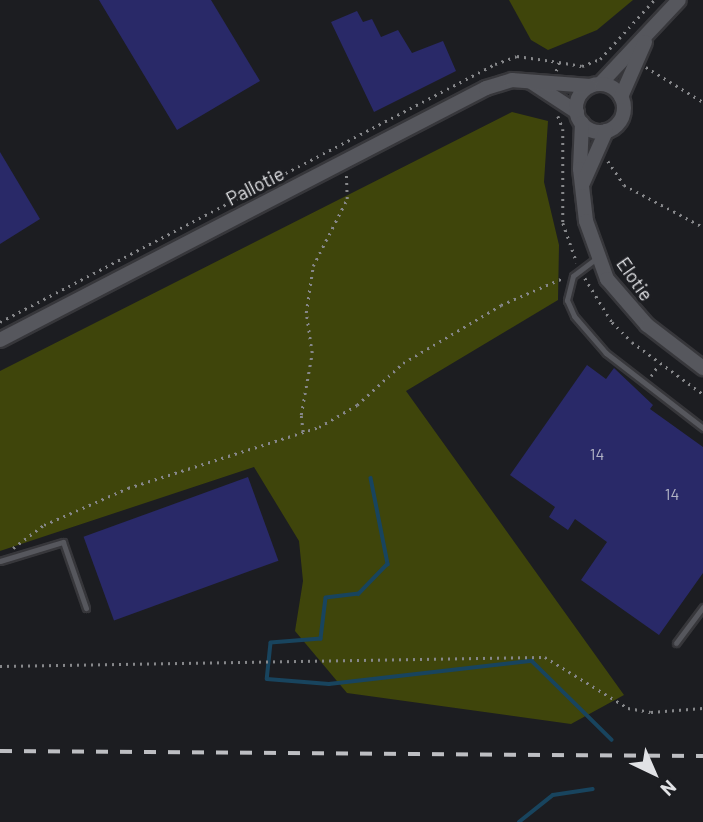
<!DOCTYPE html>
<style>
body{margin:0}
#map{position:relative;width:703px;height:822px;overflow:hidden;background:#1c1d21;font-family:Barlow,sans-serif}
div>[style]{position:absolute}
.green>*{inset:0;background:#3f450b}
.stream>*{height:3.5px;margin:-1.75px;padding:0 1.75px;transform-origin:1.75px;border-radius:1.75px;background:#18445e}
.building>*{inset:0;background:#292968;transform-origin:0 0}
.path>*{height:2.5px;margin-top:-1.25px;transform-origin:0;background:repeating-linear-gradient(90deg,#86878a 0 2px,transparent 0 7px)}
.roads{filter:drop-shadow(2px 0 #37373b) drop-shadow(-2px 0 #37373b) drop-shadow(0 2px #37373b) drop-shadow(0 -2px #37373b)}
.lane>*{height:5px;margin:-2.5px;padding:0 2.5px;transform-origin:2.5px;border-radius:2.5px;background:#56575d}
.secondary>*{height:14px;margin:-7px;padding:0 7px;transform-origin:7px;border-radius:7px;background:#56575d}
.secondary>.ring{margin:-7px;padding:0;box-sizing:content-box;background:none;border:14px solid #56575d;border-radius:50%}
.rail>*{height:3.5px;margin-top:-1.75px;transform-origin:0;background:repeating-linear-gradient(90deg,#bdbec2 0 12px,transparent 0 24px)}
span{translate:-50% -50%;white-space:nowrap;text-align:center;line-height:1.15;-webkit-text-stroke:6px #1c1d21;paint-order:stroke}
.number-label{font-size:16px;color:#b3b4c6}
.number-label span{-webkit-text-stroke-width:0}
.street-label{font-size:19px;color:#e1e2e5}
.north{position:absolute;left:619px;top:738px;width:70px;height:70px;-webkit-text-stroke:5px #1c1d21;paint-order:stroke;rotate:136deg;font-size:19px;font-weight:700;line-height:28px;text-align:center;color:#e1e2e5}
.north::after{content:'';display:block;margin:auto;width:24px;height:32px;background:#e1e2e5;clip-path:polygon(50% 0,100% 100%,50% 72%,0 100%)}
</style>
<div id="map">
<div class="green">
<i style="clip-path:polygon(509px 0,633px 0,597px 30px,548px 50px,531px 40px)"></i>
<i style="clip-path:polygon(512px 112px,548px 121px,544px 182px,559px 245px,558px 300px,406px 391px,624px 695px,571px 724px,347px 693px,295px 631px,303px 581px,299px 541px,254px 467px,0 551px,0 371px)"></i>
</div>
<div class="stream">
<i style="left:371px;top:478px;width:88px;rotate:78.8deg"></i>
<i style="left:388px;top:564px;width:42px;rotate:134deg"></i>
<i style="left:359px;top:594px;width:33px;rotate:173deg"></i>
<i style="left:326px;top:598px;width:41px;rotate:97deg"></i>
<i style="left:321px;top:639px;width:50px;rotate:175.4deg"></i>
<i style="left:271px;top:643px;width:36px;rotate:96deg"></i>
<i style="left:267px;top:679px;width:62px;rotate:4.6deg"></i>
<i style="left:329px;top:684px;width:204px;rotate:-6.5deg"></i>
<i style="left:532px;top:661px;width:112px;rotate:44.6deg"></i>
<i style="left:519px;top:822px;width:43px;rotate:-38.5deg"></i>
<i style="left:553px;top:795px;width:40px;rotate:-8.5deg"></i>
</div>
<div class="building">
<i style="clip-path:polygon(99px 0,211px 0,260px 81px,177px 130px)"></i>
<i style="clip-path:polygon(357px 11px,363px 22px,372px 19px,381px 37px,398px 30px,412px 53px,443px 41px,456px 71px,374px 112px,331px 22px)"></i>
<i style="clip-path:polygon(0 152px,40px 219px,0 244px)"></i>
<i style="clip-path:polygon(587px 365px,606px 379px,614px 368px,653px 405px,650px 409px,703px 447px,703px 573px,659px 635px,581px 580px,607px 542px,575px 519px,568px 530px,549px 517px,555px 507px,510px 475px)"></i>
<i style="left:248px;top:477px;width:89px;height:175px;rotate:70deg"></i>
</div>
<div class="path">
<i style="left:646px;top:67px;width:67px;rotate:31.6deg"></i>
<i style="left:556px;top:71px;width:9px;rotate:-72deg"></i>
<i style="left:559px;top:62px;width:23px;rotate:10deg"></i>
<i style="left:582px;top:66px;width:19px;rotate:-21deg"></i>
<i style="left:600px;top:59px;width:80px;rotate:-47.5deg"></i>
<i style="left:558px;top:116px;width:14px;rotate:69deg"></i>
<i style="left:563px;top:129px;width:94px;rotate:90deg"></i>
<i style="left:563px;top:223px;width:42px;rotate:70.7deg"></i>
<i style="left:608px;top:161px;width:29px;rotate:56deg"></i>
<i style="left:624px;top:185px;width:89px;rotate:28deg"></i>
<i style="left:585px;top:278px;width:52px;rotate:58.5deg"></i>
<i style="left:612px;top:322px;width:28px;rotate:45deg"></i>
<i style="left:632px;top:342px;width:88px;rotate:36.2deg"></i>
<i style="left:0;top:322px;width:558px;rotate:-27.53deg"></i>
<i style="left:495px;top:64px;width:23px;rotate:-20deg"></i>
<i style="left:517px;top:56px;width:42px;rotate:8.1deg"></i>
<i style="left:651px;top:376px;width:14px;rotate:-56deg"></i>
<i style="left:303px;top:432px;width:17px;rotate:-97deg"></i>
<i style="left:301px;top:415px;width:63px;rotate:-79.9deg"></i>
<i style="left:312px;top:353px;width:40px;rotate:-98.5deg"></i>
<i style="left:306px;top:313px;width:48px;rotate:-81.5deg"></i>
<i style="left:313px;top:266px;width:75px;rotate:-63.1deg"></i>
<i style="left:347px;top:199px;width:25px;rotate:-92deg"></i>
<i style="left:13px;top:548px;width:39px;rotate:-37deg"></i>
<i style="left:44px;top:525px;width:92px;rotate:-23.8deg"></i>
<i style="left:128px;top:488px;width:201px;rotate:-17.7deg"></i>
<i style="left:319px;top:427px;width:44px;rotate:-30.1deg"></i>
<i style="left:357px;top:405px;width:62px;rotate:-42.4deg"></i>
<i style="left:403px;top:363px;width:114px;rotate:-30.6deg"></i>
<i style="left:501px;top:305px;width:68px;rotate:-23.5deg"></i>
<i style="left:0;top:666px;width:545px;rotate:-0.95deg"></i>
<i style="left:545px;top:657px;width:97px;rotate:31.6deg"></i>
<i style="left:628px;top:708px;width:23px;rotate:10deg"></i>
<i style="left:651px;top:712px;width:52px;rotate:-4.4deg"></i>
</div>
<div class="roads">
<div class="lane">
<i style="left:598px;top:257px;width:31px;rotate:143deg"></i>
<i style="left:573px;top:276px;width:25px;rotate:104deg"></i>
<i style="left:567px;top:300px;width:17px;rotate:66deg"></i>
<i style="left:574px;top:316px;width:49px;rotate:49.1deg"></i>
<i style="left:606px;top:353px;width:123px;rotate:37.7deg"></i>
<i style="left:0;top:561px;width:66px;rotate:-16.8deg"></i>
<i style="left:63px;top:542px;width:70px;rotate:70.8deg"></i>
<i style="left:676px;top:643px;width:45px;rotate:-53.1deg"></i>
</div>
<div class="secondary">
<i style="left:531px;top:82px;width:55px;rotate:33.1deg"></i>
<i style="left:600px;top:84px;width:115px;rotate:-46.8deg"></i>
<i class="ring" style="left:576px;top:84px;width:34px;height:34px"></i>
<i style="left:621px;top:97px;width:60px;rotate:-66.4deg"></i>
<i style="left:582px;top:123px;width:46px;rotate:92.5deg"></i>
<i style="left:580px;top:169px;width:52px;rotate:83.4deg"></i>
<i style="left:586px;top:221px;width:62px;rotate:70.1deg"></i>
<i style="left:607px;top:279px;width:61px;rotate:49deg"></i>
<i style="left:647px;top:325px;width:71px;rotate:37.5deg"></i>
<i style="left:583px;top:183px;width:57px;rotate:-66.1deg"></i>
<i style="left:0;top:340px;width:547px;rotate:-27.41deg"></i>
<i style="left:486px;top:88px;width:27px;rotate:-17deg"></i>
<i style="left:512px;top:80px;width:78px;rotate:4.4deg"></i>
</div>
</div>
<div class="rail">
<i style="left:0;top:751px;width:703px;rotate:0.41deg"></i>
</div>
<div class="number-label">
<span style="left:597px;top:454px">14</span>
<span style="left:672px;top:494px">14</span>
</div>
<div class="street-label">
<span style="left:255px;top:186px;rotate:-27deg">Pallotie</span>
<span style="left:635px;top:279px;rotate:55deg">Elotie</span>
</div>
<div class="north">N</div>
</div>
